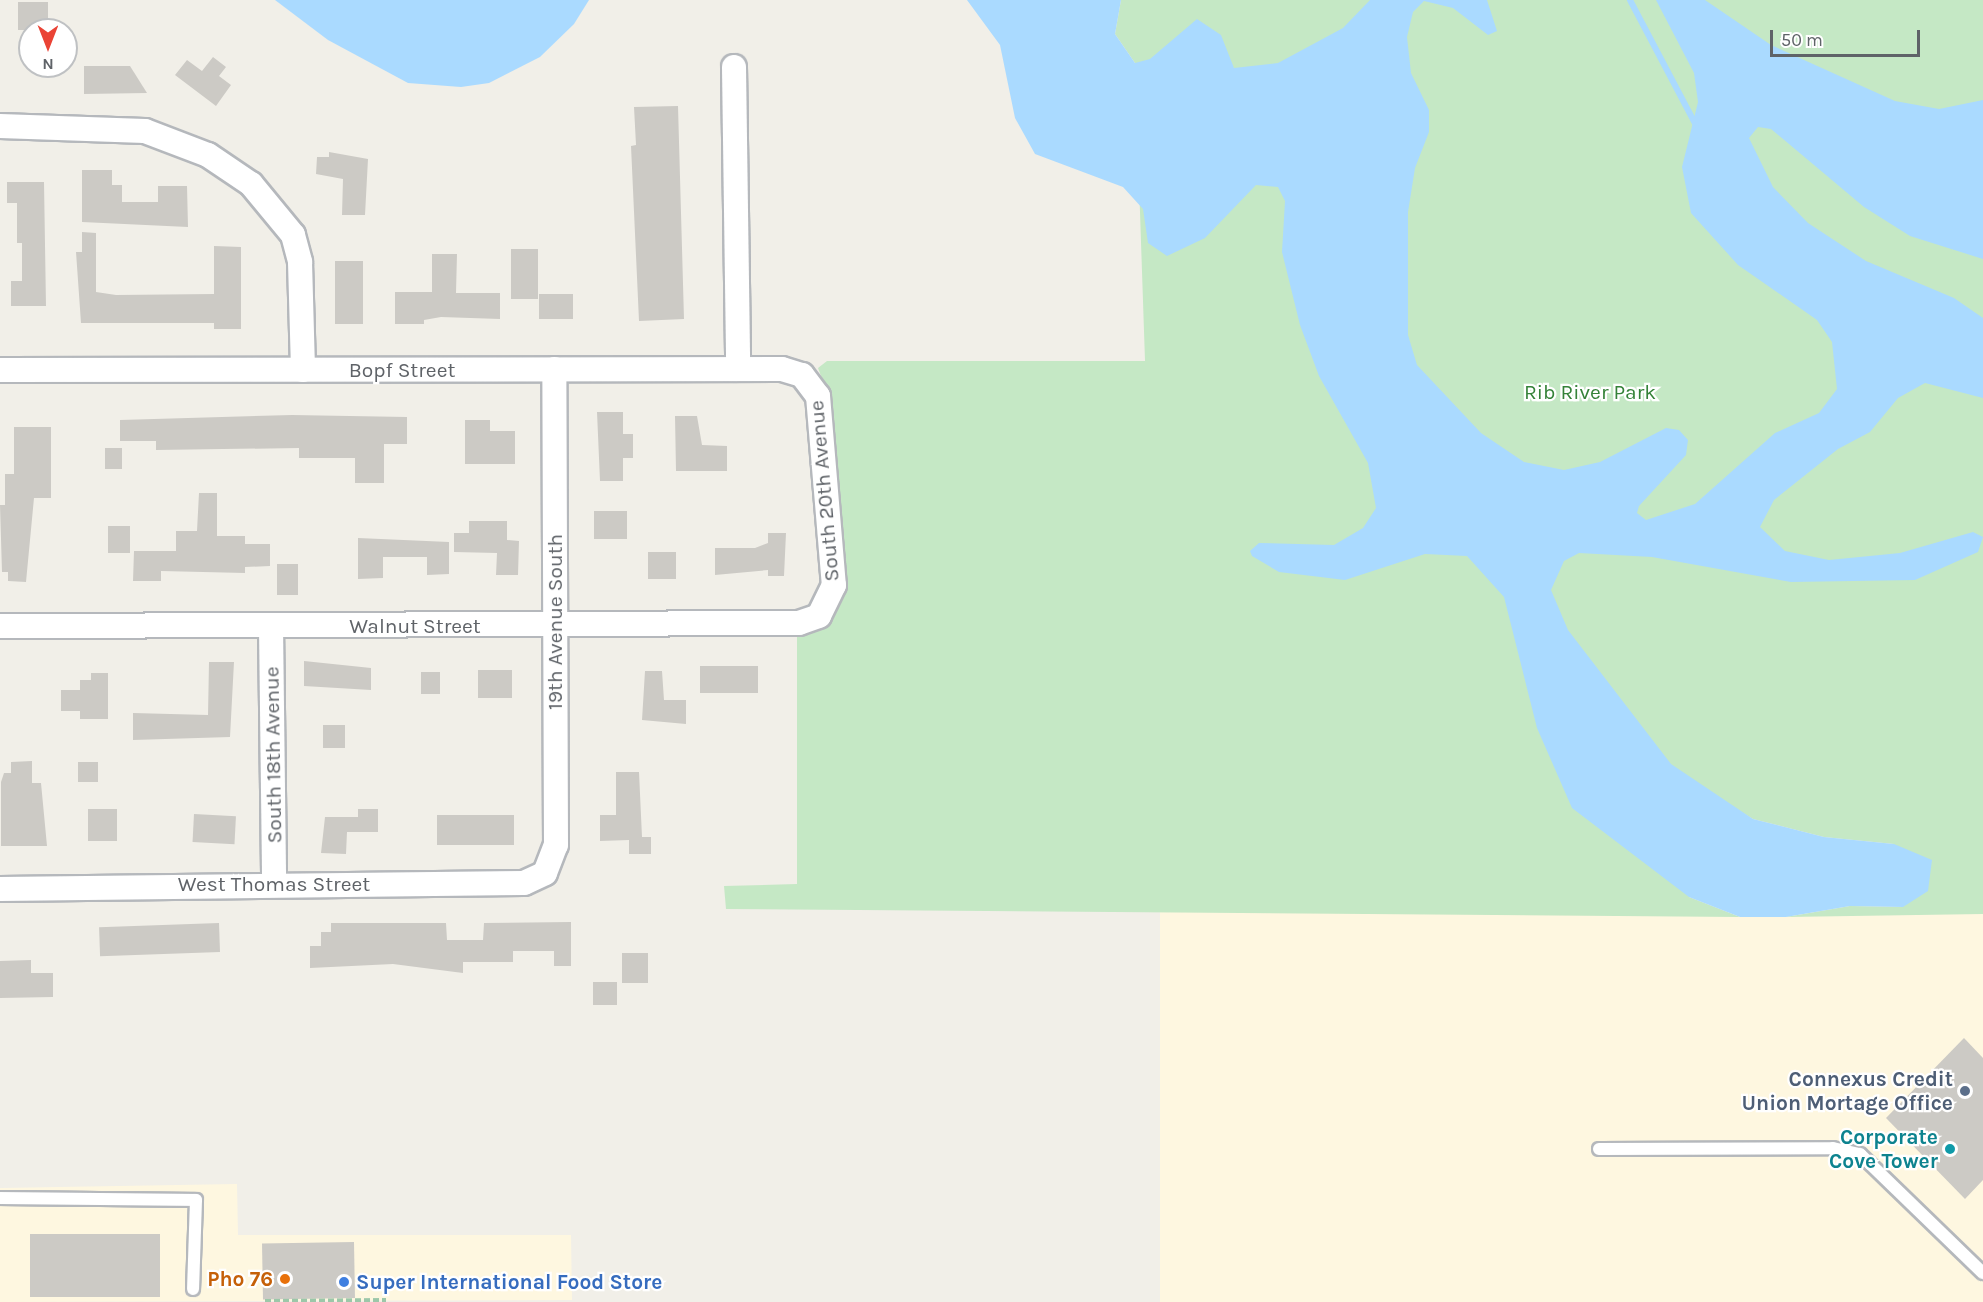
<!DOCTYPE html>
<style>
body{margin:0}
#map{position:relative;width:1983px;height:1302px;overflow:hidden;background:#f1efe8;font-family:Karla,sans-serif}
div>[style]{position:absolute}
.commercial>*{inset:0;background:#fef7e0;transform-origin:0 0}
.green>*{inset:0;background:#c5e8c5}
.water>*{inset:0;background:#aadaff}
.stream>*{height:6px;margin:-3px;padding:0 3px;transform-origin:3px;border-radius:3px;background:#aadaff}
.building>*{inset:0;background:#cccac5;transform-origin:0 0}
.path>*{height:4px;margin-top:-2px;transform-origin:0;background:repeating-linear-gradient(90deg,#9cc7a9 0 6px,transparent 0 9px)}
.roads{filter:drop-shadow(2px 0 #b5b8bc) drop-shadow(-2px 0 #b5b8bc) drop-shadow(0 2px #b5b8bc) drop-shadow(0 -2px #b5b8bc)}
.lane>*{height:12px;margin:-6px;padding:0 6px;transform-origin:6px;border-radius:6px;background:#fff}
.street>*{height:24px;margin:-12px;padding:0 12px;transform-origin:12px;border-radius:12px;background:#fff}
.dots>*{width:16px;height:16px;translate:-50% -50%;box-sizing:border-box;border:3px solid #fff;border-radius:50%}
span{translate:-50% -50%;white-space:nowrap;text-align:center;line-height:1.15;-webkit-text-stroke:4.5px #fff;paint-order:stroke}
.street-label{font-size:21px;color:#5f6368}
.park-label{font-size:21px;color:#348238}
.service-label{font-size:21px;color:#4e5e75;font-weight:700}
.right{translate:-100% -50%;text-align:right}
.culture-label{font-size:21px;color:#0d838f;font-weight:700}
.food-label{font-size:21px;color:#c56008;font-weight:700}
.shop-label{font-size:21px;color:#366cbe;font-weight:700}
.left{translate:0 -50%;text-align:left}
.north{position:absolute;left:18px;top:18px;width:60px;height:60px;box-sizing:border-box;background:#fff;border:2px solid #bfc1c3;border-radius:50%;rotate:180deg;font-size:16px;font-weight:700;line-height:24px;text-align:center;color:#5f6368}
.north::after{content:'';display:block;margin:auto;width:21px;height:27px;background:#ea4335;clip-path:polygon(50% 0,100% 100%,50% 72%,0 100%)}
.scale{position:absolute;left:1770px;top:30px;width:150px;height:27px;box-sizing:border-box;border:3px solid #5f6368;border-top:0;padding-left:8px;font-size:18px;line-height:21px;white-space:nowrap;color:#5f6368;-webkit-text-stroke:4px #fff;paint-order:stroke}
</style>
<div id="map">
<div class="commercial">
<i style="left:1160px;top:912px;width:823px;height:390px"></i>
<i style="clip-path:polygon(237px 1184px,238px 1235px,571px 1235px,572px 1300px,0 1302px,0 1188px)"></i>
</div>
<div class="green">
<i style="clip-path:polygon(1121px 0,1983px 0,1983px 914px,1786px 917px,1850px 906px,1903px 907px,1894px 844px,1824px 837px,1753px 819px,1695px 784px,1689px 897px,1740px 917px,726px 909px,724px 886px,797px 884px,797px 635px,830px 625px,844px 588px,833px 408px,818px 368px,827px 361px,1145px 361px,1135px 63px,1115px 34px)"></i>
</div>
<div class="water">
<i style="clip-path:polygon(275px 0,589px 0,574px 24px,540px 57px,489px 83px,461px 87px,408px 83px,328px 40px)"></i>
<i style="clip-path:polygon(967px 0,1121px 0,1115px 34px,1135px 63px,1150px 59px,1197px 19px,1221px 35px,1234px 68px,1278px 63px,1343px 28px,1370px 0,1487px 0,1497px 31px,1488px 35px,1453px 8px,1424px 1px,1413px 12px,1407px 37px,1411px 73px,1429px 110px,1429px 132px,1415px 168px,1408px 212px,1408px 335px,1417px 365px,1481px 433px,1524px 462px,1564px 470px,1600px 462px,1666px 428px,1679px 430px,1688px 440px,1686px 455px,1639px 506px,1637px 513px,1646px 520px,1695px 504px,1775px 433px,1819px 413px,1837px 389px,1832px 342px,1817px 320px,1738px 265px,1691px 213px,1682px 167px,1698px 102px,1694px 73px,1656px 0,1705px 0,1771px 45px,1895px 101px,1939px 109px,1983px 100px,1983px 259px,1910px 236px,1864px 207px,1771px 129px,1758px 127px,1749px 138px,1773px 187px,1808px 223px,1866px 261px,1954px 298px,1983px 318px,1983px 398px,1925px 383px,1898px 398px,1870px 432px,1838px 449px,1774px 500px,1760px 527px,1785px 551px,1829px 560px,1900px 553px,1973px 532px,1983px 537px,1978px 552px,1915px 580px,1791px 582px,1652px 557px,1579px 553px,1564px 561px,1551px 590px,1568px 630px,1671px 764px,1753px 819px,1824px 837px,1894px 844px,1932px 860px,1928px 891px,1903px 907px,1850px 906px,1786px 917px,1740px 917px,1689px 897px,1572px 808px,1537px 728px,1504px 597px,1467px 556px,1425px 554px,1345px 580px,1279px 572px,1252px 556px,1250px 551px,1259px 543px,1334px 545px,1363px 528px,1376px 508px,1368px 463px,1319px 376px,1300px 325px,1282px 252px,1285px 201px,1278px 187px,1256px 185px,1205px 238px,1167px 256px,1148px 243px,1143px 209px,1123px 187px,1035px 154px,1015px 118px,1000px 45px)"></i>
</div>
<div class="stream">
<i style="left:1630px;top:0;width:141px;rotate:62.2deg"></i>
</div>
<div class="building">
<i style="left:18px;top:2px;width:30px;height:28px"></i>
<i style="clip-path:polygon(213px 57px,226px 67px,219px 76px,231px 85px,216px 106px,175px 75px,187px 60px,202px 71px)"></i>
<i style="clip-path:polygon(84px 66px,130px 66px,147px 93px,84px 94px)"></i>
<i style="clip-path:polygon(678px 106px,684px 319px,639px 321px,631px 146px,636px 145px,634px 107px)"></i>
<i style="clip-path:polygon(329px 152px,368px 159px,365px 215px,342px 215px,343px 179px,316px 174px,317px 157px,329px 157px)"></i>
<i style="clip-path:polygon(82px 170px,112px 170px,112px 185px,122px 185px,122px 202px,158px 202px,158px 186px,187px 186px,188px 227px,82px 222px)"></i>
<i style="clip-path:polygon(7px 182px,44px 182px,46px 306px,11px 306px,11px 281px,22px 281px,22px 243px,17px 243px,17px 203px,7px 203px)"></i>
<i style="clip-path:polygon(82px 232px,96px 233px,96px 292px,116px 295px,214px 294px,214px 246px,241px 247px,241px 329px,214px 329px,214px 323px,81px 323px,76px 252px,82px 252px)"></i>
<i style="left:511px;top:249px;width:27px;height:50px"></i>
<i style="clip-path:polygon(432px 254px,457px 254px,456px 293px,500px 293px,500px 319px,441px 317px,424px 320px,424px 324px,395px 324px,395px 292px,432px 292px)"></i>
<i style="left:335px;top:261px;width:28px;height:63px"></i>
<i style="left:539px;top:294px;width:34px;height:25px"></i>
<i style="clip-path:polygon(597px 412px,623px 412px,623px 434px,633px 434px,633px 458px,623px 458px,623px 481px,600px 481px)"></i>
<i style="clip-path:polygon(292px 415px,407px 417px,407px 444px,384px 444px,384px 483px,355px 483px,355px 458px,299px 458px,299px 448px,156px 450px,156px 441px,120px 441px,120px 420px)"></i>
<i style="clip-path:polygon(675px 416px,697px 416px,702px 445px,727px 446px,727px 471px,676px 471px)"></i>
<i style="clip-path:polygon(465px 420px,490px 420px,490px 431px,515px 431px,515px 464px,465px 464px)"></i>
<i style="clip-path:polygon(14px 427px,51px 427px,51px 498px,34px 498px,26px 582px,8px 581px,8px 572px,2px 572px,0 505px,5px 505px,5px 474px,14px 474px)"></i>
<i style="left:105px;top:448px;width:17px;height:21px"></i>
<i style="clip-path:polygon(199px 493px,217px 493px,217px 536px,245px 536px,245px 544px,270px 544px,270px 566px,245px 567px,245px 573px,161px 571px,161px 581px,133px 581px,134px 551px,176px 551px,176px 531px,197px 531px)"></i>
<i style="left:594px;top:511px;width:33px;height:28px"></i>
<i style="clip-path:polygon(469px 521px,507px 521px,507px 540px,519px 541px,518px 575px,496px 575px,497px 553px,454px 552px,454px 533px,469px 533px)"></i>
<i style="left:108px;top:526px;width:22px;height:27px"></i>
<i style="clip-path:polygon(768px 533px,786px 533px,784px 576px,768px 576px,768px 570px,715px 575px,715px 548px,755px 548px,768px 543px)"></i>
<i style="clip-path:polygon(358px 538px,449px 542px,449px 574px,427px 575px,427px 557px,383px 557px,383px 578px,358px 579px)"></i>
<i style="left:648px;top:552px;width:28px;height:27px"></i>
<i style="left:277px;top:564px;width:21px;height:31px"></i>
<i style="clip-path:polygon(304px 661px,371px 668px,371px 690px,304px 686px)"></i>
<i style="clip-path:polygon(209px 662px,234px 662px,230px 737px,133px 740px,133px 713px,208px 715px)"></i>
<i style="left:758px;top:666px;width:27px;height:58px;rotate:90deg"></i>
<i style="left:512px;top:670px;width:28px;height:34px;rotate:90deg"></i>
<i style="clip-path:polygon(645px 671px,662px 671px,664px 700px,686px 700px,686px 724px,642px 720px)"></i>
<i style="left:421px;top:672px;width:19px;height:22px"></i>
<i style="clip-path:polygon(91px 673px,108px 673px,108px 719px,80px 719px,80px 711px,61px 711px,61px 690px,80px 690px,80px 680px,91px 680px)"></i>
<i style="left:345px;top:725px;width:23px;height:22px;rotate:90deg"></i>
<i style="clip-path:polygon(32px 761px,32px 783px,41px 783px,47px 846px,1px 846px,1px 782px,4px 773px,11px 773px,11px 762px)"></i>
<i style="left:78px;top:762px;width:20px;height:20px"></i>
<i style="clip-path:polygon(616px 772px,639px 772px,642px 837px,651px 837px,651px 854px,629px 854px,629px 840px,600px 841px,600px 815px,616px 815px)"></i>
<i style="left:88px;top:809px;width:29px;height:32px"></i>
<i style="clip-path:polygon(358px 809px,378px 809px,378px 832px,347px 832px,346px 854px,321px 853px,325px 817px,358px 817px)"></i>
<i style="left:194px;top:814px;width:42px;height:28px;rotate:3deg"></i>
<i style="left:437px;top:815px;width:77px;height:30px"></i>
<i style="clip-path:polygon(571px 922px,571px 966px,554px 966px,554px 951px,513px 951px,513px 962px,463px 962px,463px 973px,393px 964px,310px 968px,310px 946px,321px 946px,321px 932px,331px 932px,331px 923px,446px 923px,447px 940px,483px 940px,484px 923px)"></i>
<i style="left:219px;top:923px;width:29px;height:120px;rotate:88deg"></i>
<i style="left:622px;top:953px;width:26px;height:30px"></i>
<i style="clip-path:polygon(31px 960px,31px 973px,53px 973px,53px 997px,0 998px,0 961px)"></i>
<i style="left:593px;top:982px;width:24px;height:23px"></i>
<i style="clip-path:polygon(1964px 1038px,1983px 1058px,1983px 1180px,1965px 1199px,1886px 1118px)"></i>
<i style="left:30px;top:1234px;width:130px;height:63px"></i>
<i style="left:354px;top:1242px;width:56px;height:92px;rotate:89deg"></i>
</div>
<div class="path">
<i style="left:265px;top:1301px;width:121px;rotate:-0.5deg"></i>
</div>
<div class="roads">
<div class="lane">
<i style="left:1599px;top:1149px;width:234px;rotate:-0.2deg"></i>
<i style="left:1833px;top:1148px;width:28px;rotate:13deg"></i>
<i style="left:1860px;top:1154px;width:171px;rotate:44.1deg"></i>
<i style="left:0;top:1198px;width:196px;rotate:0.6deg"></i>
<i style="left:196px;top:1200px;width:89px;rotate:91.9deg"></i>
</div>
<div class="street">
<i style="left:734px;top:67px;width:302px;rotate:89.2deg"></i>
<i style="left:0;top:126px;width:145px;rotate:2deg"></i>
<i style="left:145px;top:131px;width:67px;rotate:20.9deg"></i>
<i style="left:208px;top:155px;width:52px;rotate:34deg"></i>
<i style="left:251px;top:184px;width:66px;rotate:50.5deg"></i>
<i style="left:293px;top:235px;width:28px;rotate:75deg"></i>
<i style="left:300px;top:262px;width:108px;rotate:88.4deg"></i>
<i style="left:0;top:370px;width:782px;rotate:-0.07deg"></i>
<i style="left:782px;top:369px;width:21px;rotate:17deg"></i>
<i style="left:802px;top:375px;width:26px;rotate:53deg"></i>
<i style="left:818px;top:396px;width:190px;rotate:85.2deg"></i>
<i style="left:834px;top:585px;width:34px;rotate:116deg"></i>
<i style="left:819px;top:616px;width:21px;rotate:161deg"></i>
<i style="left:799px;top:623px;width:799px;rotate:179.78deg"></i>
<i style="left:271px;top:626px;width:258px;rotate:89.3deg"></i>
<i style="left:0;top:889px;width:524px;rotate:-0.66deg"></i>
<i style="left:524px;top:883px;width:23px;rotate:-25deg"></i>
<i style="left:545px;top:873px;width:30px;rotate:-69deg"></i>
<i style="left:556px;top:845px;width:476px;rotate:-90.2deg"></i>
</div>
</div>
<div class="dots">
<i style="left:1965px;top:1091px;background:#5c6f8a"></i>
<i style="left:1950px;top:1149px;background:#0f9aa8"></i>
<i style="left:285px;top:1279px;background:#e8710a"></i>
<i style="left:344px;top:1282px;background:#3f7fe0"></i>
</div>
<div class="street-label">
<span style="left:402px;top:370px">Bopf Street</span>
<span style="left:824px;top:491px;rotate:-95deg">South 20th Avenue</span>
<span style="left:555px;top:622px;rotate:-90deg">19th Avenue South</span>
<span style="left:415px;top:626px">Walnut Street</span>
<span style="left:273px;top:755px;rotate:-91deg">South 18th Avenue</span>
<span style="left:274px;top:884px">West Thomas Street</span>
</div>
<div class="park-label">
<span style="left:1590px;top:392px">Rib River Park</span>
</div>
<div class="service-label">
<span class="right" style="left:1953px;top:1091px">Connexus Credit<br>Union Mortage Office</span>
</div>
<div class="culture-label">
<span class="right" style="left:1938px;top:1149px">Corporate<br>Cove Tower</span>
</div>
<div class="food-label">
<span class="right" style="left:273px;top:1279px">Pho 76</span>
</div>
<div class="shop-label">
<span class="left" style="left:356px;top:1282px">Super International Food Store</span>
</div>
<div class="north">N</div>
<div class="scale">50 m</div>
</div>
